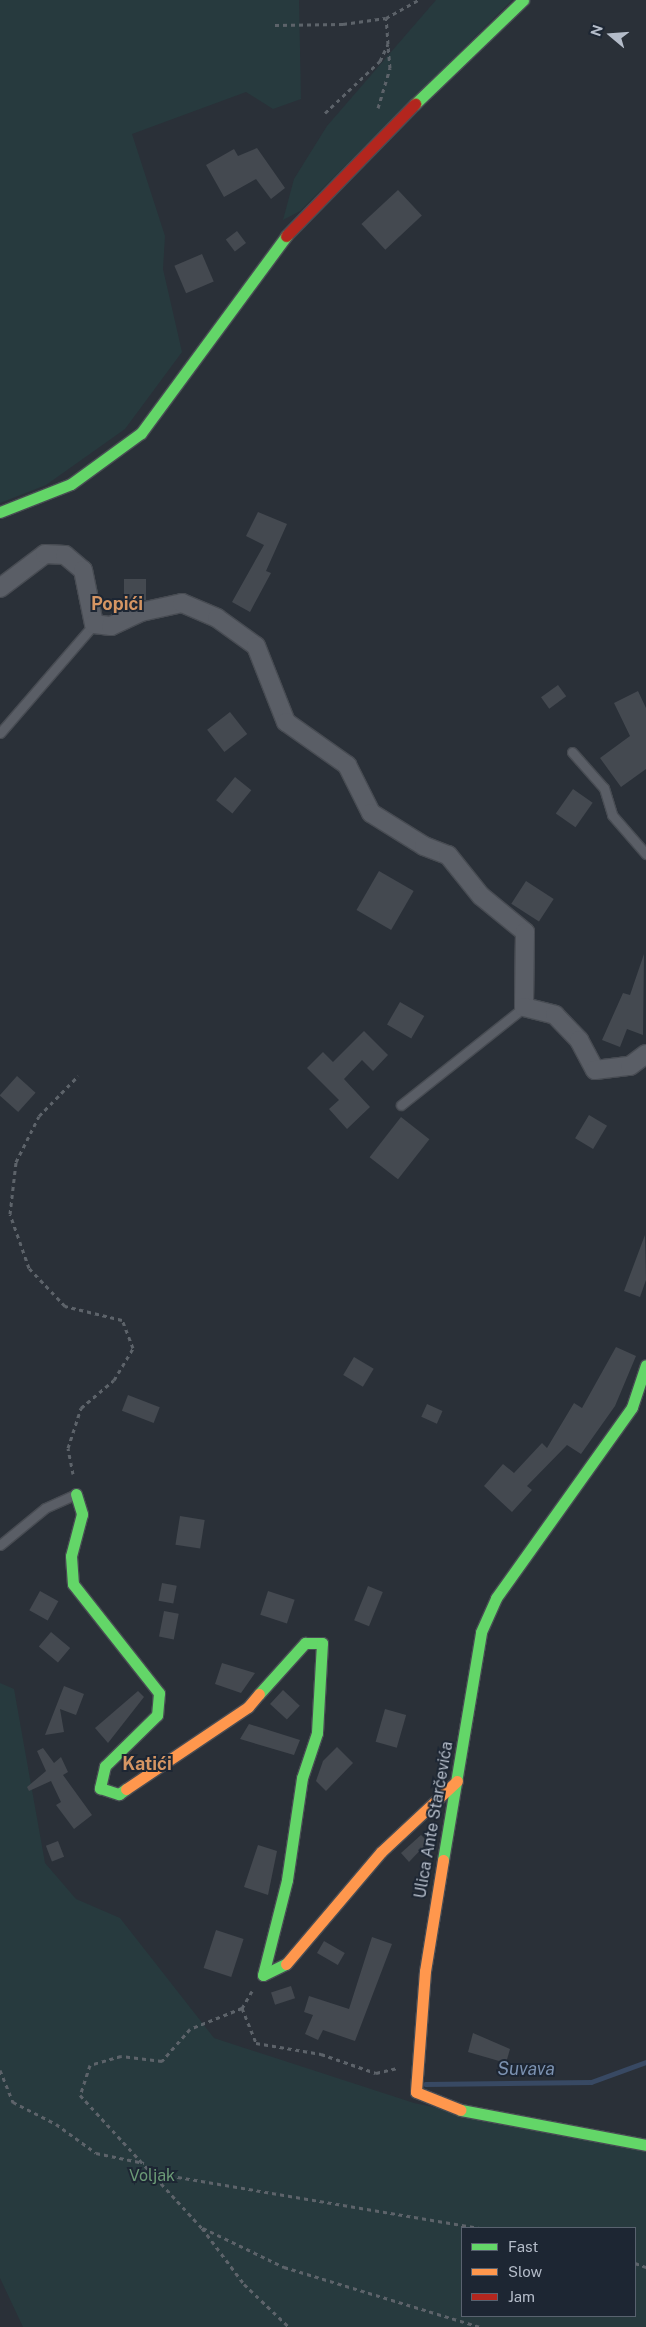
<!DOCTYPE html>
<meta charset="utf-8">
<style>
body{margin:0}
#map{position:relative;width:646px;height:2327px;overflow:hidden;background:#2a3038;font-family:"Public Sans",sans-serif}
div>[style]{position:absolute}
.green>*{inset:0;background:#273a3e}
.stream>*{height:5px;margin:-2.5px;padding:0 2.5px;transform-origin:2.5px;border-radius:2.5px;background:#384963}
.building>*{inset:0;background:#444950;transform-origin:0 0}
.path>*{height:3px;margin-top:-1.5px;transform-origin:0;background:repeating-linear-gradient(90deg,#5d636a 0 4px,transparent 0 8px)}
.roads{filter:drop-shadow(1px 0 #484c53) drop-shadow(-1px 0 #484c53) drop-shadow(0 1px #484c53) drop-shadow(0 -1px #484c53)}
.lane>*{height:9px;margin:-4.5px;padding:0 4.5px;transform-origin:4.5px;border-radius:4.5px;background:#5a5e66}
.street>*{height:18px;margin:-9px;padding:0 9px;transform-origin:9px;border-radius:9px;background:#5a5e66}
.fast>*{height:11px;margin:-5.5px;padding:0 5.5px;transform-origin:5.5px;border-radius:5.5px;background:#63d668}
.slow>*{height:11px;margin:-5.5px;padding:0 5.5px;transform-origin:5.5px;border-radius:5.5px;background:#ff974d}
.jam>*{height:11px;margin:-5.5px;padding:0 5.5px;transform-origin:5.5px;border-radius:5.5px;background:#b3261e}
span{translate:-50% -50%;white-space:nowrap;text-align:center;line-height:1.15;-webkit-text-stroke:4px #1d2633;paint-order:stroke}
.street-label{font-size:16px;color:#b4bcc9}
.park-label{font-size:16px;color:#6b9a76}
.neighbourhood-label{font-size:18px;color:#d59563;font-weight:700}
.water-label{font-size:18px;color:#7c92b1;font-style:italic}
.legend{position:absolute;left:461px;top:2227px;width:175px;height:90px;box-sizing:border-box;background:#1d2633;border:1px solid #59626f;margin:0;padding:6px 9px;list-style:none;font-size:15px;color:#b4bcc9}
.legend li{display:flex;align-items:center;gap:10px;height:25px}
.legend b{width:25px;border:1px solid #59626f}
.north{position:absolute;left:586px;top:10px;width:50px;height:50px;-webkit-text-stroke:4px #1d2633;paint-order:stroke;rotate:288deg;font-size:14px;font-weight:700;line-height:20px;text-align:center;color:#b4bcc9}
.north::after{content:'';display:block;margin:auto;width:18px;height:22px;background:#b4bcc9;clip-path:polygon(50% 0,100% 100%,50% 72%,0 100%)}
</style>
<div id="map">
<div class="green">
<i style="clip-path:polygon(0 0,299px 0,301px 99px,273px 109px,246px 92px,132px 134px,165px 236px,163px 269px,182px 352px,125px 429px,46px 485px,0 503px)"></i>
<i style="clip-path:polygon(436px 0,512px 0,300px 211px,283px 220px,294px 179px,327px 126px)"></i>
<i style="clip-path:polygon(evenodd,0 1683px,14px 1689px,45px 1863px,76px 1899px,120px 1918px,214px 2038px,414px 2103px,646px 2152px,646px 2327px,23px 2327px,0 2278px,0 1683px,462px 2228px,635px 2228px,635px 2316px,462px 2316px,462px 2228px)"></i>
</div>
<div class="stream">
<i style="left:425px;top:2084px;width:166px;rotate:-0.7deg"></i>
<i style="left:591px;top:2082px;width:59px;rotate:-20deg"></i>
</div>
<div class="building">
<i style="clip-path:polygon(257px 148px,285px 188px,271px 199px,256px 179px,224px 197px,206px 165px,234px 149px,238px 156px)"></i>
<i style="left:398px;top:190px;width:35px;height:50px;rotate:47deg"></i>
<i style="left:237px;top:231px;width:15px;height:14px;rotate:53deg"></i>
<i style="left:202px;top:254px;width:30px;height:30px;rotate:67deg"></i>
<i style="clip-path:polygon(258px 512px,287px 524px,266px 571px,271px 573px,250px 612px,232px 602px,264px 545px,246px 536px)"></i>
<i style="clip-path:polygon(124px 579px,146px 579px,146px 600px,124px 605px)"></i>
<i style="left:558px;top:685px;width:14px;height:21px;rotate:54deg"></i>
<i style="clip-path:polygon(638px 691px,646px 708px,646px 769px,621px 787px,600px 758px,630px 736px,614px 703px)"></i>
<i style="left:230px;top:712px;width:28px;height:29px;rotate:52deg"></i>
<i style="left:235px;top:777px;width:21px;height:30px;rotate:39deg"></i>
<i style="left:573px;top:789px;width:24px;height:30px;rotate:35deg"></i>
<i style="left:379px;top:871px;width:40px;height:45px;rotate:30deg"></i>
<i style="left:526px;top:881px;width:33px;height:27px;rotate:33deg"></i>
<i style="clip-path:polygon(644px 954px,643px 1035px,627px 1029px,620px 1047px,602px 1040px,623px 993px,630px 995px)"></i>
<i style="left:400px;top:1002px;width:28px;height:26px;rotate:30deg"></i>
<i style="clip-path:polygon(364px 1031px,388px 1055px,373px 1071px,362px 1060px,344px 1079px,370px 1107px,347px 1129px,329px 1109px,339px 1100px,307px 1068px,323px 1052px,333px 1062px)"></i>
<i style="left:17px;top:1076px;width:25px;height:26px;rotate:42deg"></i>
<i style="left:589px;top:1115px;width:21px;height:27px;rotate:31deg"></i>
<i style="left:401px;top:1117px;width:36px;height:51px;rotate:38deg"></i>
<i style="clip-path:polygon(645px 1235px,646px 1280px,640px 1297px,624px 1291px)"></i>
<i style="clip-path:polygon(616px 1347px,636px 1356px,615px 1406px,581px 1454px,567px 1445px,527px 1486px,532px 1490px,512px 1512px,484px 1486px,503px 1464px,514px 1473px,542px 1443px,547px 1448px,574px 1403px,582px 1408px)"></i>
<i style="left:354px;top:1357px;width:23px;height:21px;rotate:31deg"></i>
<i style="left:128px;top:1395px;width:34px;height:17px;rotate:21deg"></i>
<i style="left:427px;top:1404px;width:17px;height:14px;rotate:24deg"></i>
<i style="left:180px;top:1516px;width:25px;height:29px;rotate:9deg"></i>
<i style="left:162px;top:1583px;width:15px;height:18px;rotate:11deg"></i>
<i style="left:368px;top:1586px;width:16px;height:37px;rotate:22deg"></i>
<i style="left:40px;top:1591px;width:21px;height:22px;rotate:29deg"></i>
<i style="left:268px;top:1591px;width:28px;height:25px;rotate:18deg"></i>
<i style="left:164px;top:1611px;width:15px;height:26px;rotate:11deg"></i>
<i style="left:51px;top:1632px;width:25px;height:19px;rotate:40deg"></i>
<i style="clip-path:polygon(222px 1663px,255px 1673px,241px 1693px,215px 1684px)"></i>
<i style="clip-path:polygon(64px 1686px,84px 1694px,76px 1715px,60px 1709px,64px 1732px,45px 1735px)"></i>
<i style="left:283px;top:1690px;width:23px;height:19px;rotate:43deg"></i>
<i style="clip-path:polygon(138px 1691px,144px 1697px,108px 1743px,95px 1728px)"></i>
<i style="left:385px;top:1709px;width:22px;height:34px;rotate:16deg"></i>
<i style="clip-path:polygon(249px 1724px,300px 1740px,294px 1755px,240px 1739px)"></i>
<i style="clip-path:polygon(337px 1747px,353px 1763px,326px 1791px,316px 1781px,323px 1761px)"></i>
<i style="clip-path:polygon(43px 1748px,54px 1763px,61px 1757px,68px 1772px,63px 1775px,92px 1815px,74px 1829px,56px 1805px,61px 1802px,51px 1781px,29px 1791px,27px 1787px,46px 1771px,37px 1751px)"></i>
<i style="clip-path:polygon(421px 1835px,428px 1842px,409px 1862px,401px 1853px)"></i>
<i style="left:58px;top:1841px;width:17px;height:13px;rotate:69deg"></i>
<i style="clip-path:polygon(258px 1845px,277px 1851px,268px 1895px,244px 1887px)"></i>
<i style="left:216px;top:1930px;width:29px;height:40px;rotate:18deg"></i>
<i style="clip-path:polygon(372px 1937px,392px 1944px,355px 2041px,323px 2030px,318px 2040px,305px 2034px,313px 2015px,304px 2012px,309px 1996px,349px 2009px)"></i>
<i style="left:324px;top:1941px;width:24px;height:14px;rotate:30deg"></i>
<i style="left:291px;top:1986px;width:13px;height:21px;rotate:72deg"></i>
<i style="clip-path:polygon(473px 2033px,510px 2049px,506px 2063px,468px 2052px)"></i>
</div>
<div class="path">
<i style="left:275px;top:25px;width:68px;rotate:-0.8deg"></i>
<i style="left:343px;top:24px;width:43px;rotate:-7.9deg"></i>
<i style="left:386px;top:18px;width:37px;rotate:-29deg"></i>
<i style="left:378px;top:108px;width:42px;rotate:-73.3deg"></i>
<i style="left:390px;top:68px;width:24px;rotate:-95deg"></i>
<i style="left:325px;top:113px;width:76px;rotate:-43.4deg"></i>
<i style="left:380px;top:61px;width:19px;rotate:-65deg"></i>
<i style="left:388px;top:44px;width:26px;rotate:-94deg"></i>
<i style="left:73px;top:1474px;width:26px;rotate:-101deg"></i>
<i style="left:68px;top:1448px;width:42px;rotate:-72deg"></i>
<i style="left:81px;top:1408px;width:43px;rotate:-40.3deg"></i>
<i style="left:114px;top:1380px;width:37px;rotate:-59deg"></i>
<i style="left:133px;top:1348px;width:30px;rotate:-111deg"></i>
<i style="left:122px;top:1320px;width:59px;rotate:-166.2deg"></i>
<i style="left:65px;top:1306px;width:52px;rotate:-133.5deg"></i>
<i style="left:29px;top:1268px;width:57px;rotate:-109.4deg"></i>
<i style="left:10px;top:1214px;width:52px;rotate:-83.4deg"></i>
<i style="left:16px;top:1162px;width:51px;rotate:-63.4deg"></i>
<i style="left:39px;top:1116px;width:56px;rotate:-45.7deg"></i>
<i style="left:252px;top:1991px;width:20px;rotate:120deg"></i>
<i style="left:242px;top:2008px;width:56px;rotate:158deg"></i>
<i style="left:190px;top:2029px;width:43px;rotate:131.2deg"></i>
<i style="left:162px;top:2061px;width:41px;rotate:-173deg"></i>
<i style="left:121px;top:2056px;width:32px;rotate:164deg"></i>
<i style="left:90px;top:2065px;width:32px;rotate:108deg"></i>
<i style="left:80px;top:2095px;width:180px;rotate:47.5deg"></i>
<i style="left:202px;top:2228px;width:70px;rotate:53.1deg"></i>
<i style="left:244px;top:2284px;width:62px;rotate:43.7deg"></i>
<i style="left:242px;top:2008px;width:38px;rotate:68deg"></i>
<i style="left:256px;top:2043px;width:66px;rotate:9.6deg"></i>
<i style="left:321px;top:2054px;width:58px;rotate:19.1deg"></i>
<i style="left:376px;top:2073px;width:23px;rotate:-13deg"></i>
<i style="left:0;top:2070px;width:35px;rotate:68deg"></i>
<i style="left:13px;top:2102px;width:48px;rotate:27.1deg"></i>
<i style="left:56px;top:2124px;width:49px;rotate:35.9deg"></i>
<i style="left:96px;top:2153px;width:49px;rotate:11.8deg"></i>
<i style="left:154px;top:2173px;width:330px;rotate:9.6deg"></i>
<i style="left:203px;top:2228px;width:90px;rotate:25.7deg"></i>
<i style="left:284px;top:2267px;width:205px;rotate:17deg"></i>
<i style="left:635px;top:2263px;width:12px;rotate:20deg"></i>
</div>
<div class="roads">
<div class="lane">
<i style="left:0;top:733px;width:144px;rotate:-49.2deg"></i>
<i style="left:572px;top:752px;width:48px;rotate:48.4deg"></i>
<i style="left:604px;top:788px;width:28px;rotate:73deg"></i>
<i style="left:612px;top:815px;width:52px;rotate:48.9deg"></i>
<i style="left:401px;top:1105px;width:157px;rotate:-38.5deg"></i>
<i style="left:0;top:1545px;width:58px;rotate:-39.4deg"></i>
<i style="left:45px;top:1508px;width:32px;rotate:-24deg"></i>
</div>
<div class="street">
<i style="left:0;top:588px;width:56px;rotate:-37.1deg"></i>
<i style="left:45px;top:554px;width:20px;rotate:3deg"></i>
<i style="left:65px;top:555px;width:23px;rotate:40deg"></i>
<i style="left:83px;top:570px;width:55px;rotate:78.5deg"></i>
<i style="left:94px;top:624px;width:17px;rotate:7deg"></i>
<i style="left:111px;top:626px;width:33px;rotate:-25deg"></i>
<i style="left:141px;top:612px;width:42px;rotate:-12.4deg"></i>
<i style="left:182px;top:603px;width:38px;rotate:23deg"></i>
<i style="left:217px;top:618px;width:48px;rotate:35.7deg"></i>
<i style="left:256px;top:646px;width:82px;rotate:68.5deg"></i>
<i style="left:286px;top:722px;width:75px;rotate:35.2deg"></i>
<i style="left:347px;top:765px;width:54px;rotate:63.4deg"></i>
<i style="left:371px;top:813px;width:62px;rotate:31.9deg"></i>
<i style="left:424px;top:846px;width:26px;rotate:21deg"></i>
<i style="left:448px;top:855px;width:53px;rotate:51.2deg"></i>
<i style="left:481px;top:896px;width:57px;rotate:39.3deg"></i>
<i style="left:525px;top:932px;width:75px;rotate:90.8deg"></i>
<i style="left:524px;top:1007px;width:32px;rotate:14deg"></i>
<i style="left:555px;top:1015px;width:35px;rotate:46deg"></i>
<i style="left:579px;top:1040px;width:34px;rotate:62deg"></i>
<i style="left:595px;top:1070px;width:35px;rotate:-7deg"></i>
<i style="left:630px;top:1066px;width:20px;rotate:-37deg"></i>
</div>
<div class="fast">
<i style="left:415px;top:104px;width:150px;rotate:-43.9deg"></i>
<i style="left:0;top:512px;width:76px;rotate:-21.5deg"></i>
<i style="left:71px;top:484px;width:87px;rotate:-36.1deg"></i>
<i style="left:141px;top:433px;width:245px;rotate:-53.6deg"></i>
<i style="left:76px;top:1494px;width:21px;rotate:73deg"></i>
<i style="left:82px;top:1514px;width:43px;rotate:104.7deg"></i>
<i style="left:71px;top:1556px;width:28px;rotate:86deg"></i>
<i style="left:73px;top:1584px;width:139px;rotate:51.7deg"></i>
<i style="left:159px;top:1693px;width:22px;rotate:95deg"></i>
<i style="left:157px;top:1715px;width:73px;rotate:135.6deg"></i>
<i style="left:105px;top:1766px;width:23px;rotate:103deg"></i>
<i style="left:100px;top:1788px;width:20px;rotate:18deg"></i>
<i style="left:119px;top:1794px;width:9px;rotate:-36deg"></i>
<i style="left:259px;top:1694px;width:69px;rotate:-48deg"></i>
<i style="left:305px;top:1643px;width:17px"></i>
<i style="left:322px;top:1643px;width:90px;rotate:93.2deg"></i>
<i style="left:317px;top:1733px;width:47px;rotate:108.4deg"></i>
<i style="left:302px;top:1778px;width:103px;rotate:98.4deg"></i>
<i style="left:287px;top:1880px;width:98px;rotate:104.2deg"></i>
<i style="left:263px;top:1975px;width:25px;rotate:-26deg"></i>
<i style="left:443px;top:1860px;width:231px;rotate:-80.5deg"></i>
<i style="left:481px;top:1632px;width:37px;rotate:-66deg"></i>
<i style="left:496px;top:1598px;width:234px;rotate:-54.5deg"></i>
<i style="left:632px;top:1407px;width:44px;rotate:-71.6deg"></i>
<i style="left:461px;top:2110px;width:188px;rotate:10.7deg"></i>
</div>
<div class="slow">
<i style="left:126px;top:1789px;width:147px;rotate:-33.9deg"></i>
<i style="left:248px;top:1707px;width:17px;rotate:-50deg"></i>
<i style="left:443px;top:1860px;width:112px;rotate:99.2deg"></i>
<i style="left:425px;top:1971px;width:121px;rotate:94.3deg"></i>
<i style="left:416px;top:2092px;width:48px;rotate:21.8deg"></i>
<i style="left:286px;top:1964px;width:147px;rotate:-49.7deg"></i>
<i style="left:381px;top:1852px;width:104px;rotate:-43.1deg"></i>
</div>
<div class="jam">
<i style="left:286px;top:236px;width:185px;rotate:-45.7deg"></i>
</div>
</div>
<div class="street-label">
<span style="left:434px;top:1820px;rotate:-80deg">Ulica Ante Starčevića</span>
</div>
<div class="park-label">
<span style="left:152px;top:2176px">Voljak</span>
</div>
<div class="neighbourhood-label">
<span style="left:117px;top:604px">Popići</span>
<span style="left:147px;top:1764px">Katići</span>
</div>
<div class="water-label">
<span style="left:526px;top:2069px">Suvava</span>
</div>
<ul class="legend">
<li><b style="height:6px;background:#63d668"></b>Fast</li>
<li><b style="height:6px;background:#ff974d"></b>Slow</li>
<li><b style="height:6px;background:#b3261e"></b>Jam</li>
</ul>
<div class="north">N</div>
</div>
